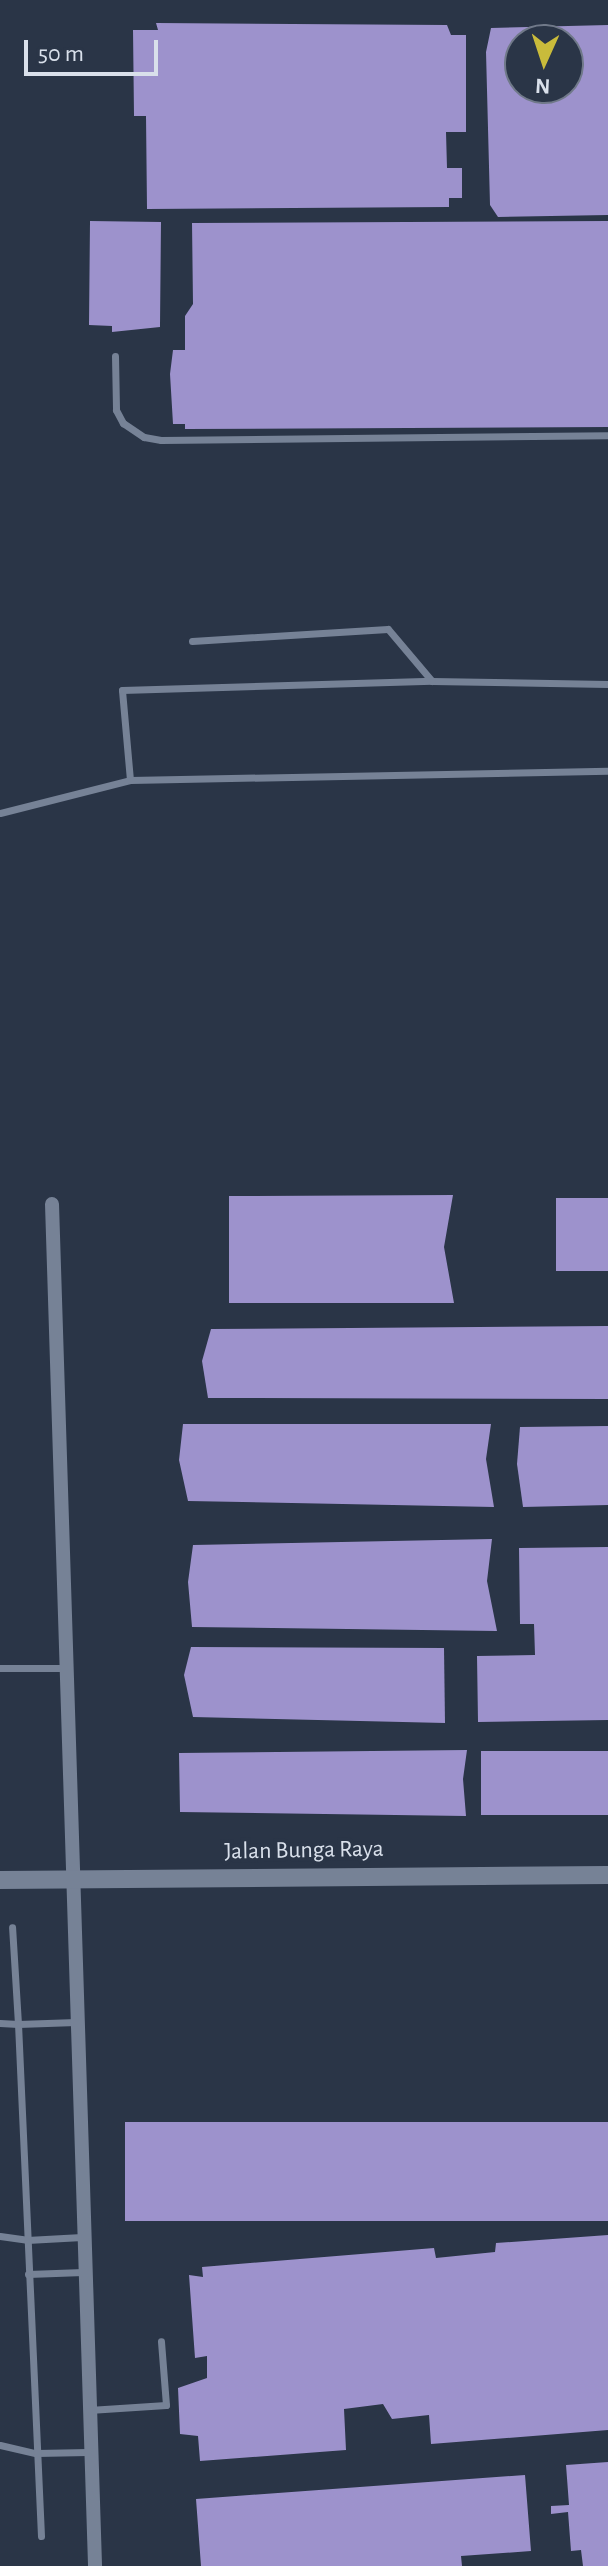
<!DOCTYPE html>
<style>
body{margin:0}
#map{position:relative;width:608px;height:2566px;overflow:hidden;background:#2a3547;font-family:"Alegreya Sans",sans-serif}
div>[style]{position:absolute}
.building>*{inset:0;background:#9d92cc;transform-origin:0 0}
.service>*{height:7px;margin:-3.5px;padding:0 3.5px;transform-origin:3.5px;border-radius:3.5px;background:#768296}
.minor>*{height:14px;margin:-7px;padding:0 7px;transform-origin:7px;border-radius:7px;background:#768296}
.tertiary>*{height:18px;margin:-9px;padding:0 9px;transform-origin:9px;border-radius:9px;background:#768296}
span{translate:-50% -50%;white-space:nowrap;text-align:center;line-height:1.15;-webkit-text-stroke:8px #2a3547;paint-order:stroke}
.street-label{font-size:24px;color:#d9e0eb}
.north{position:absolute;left:504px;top:24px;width:80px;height:80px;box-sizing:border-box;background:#2a3547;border:2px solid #707989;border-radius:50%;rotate:183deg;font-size:22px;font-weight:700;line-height:32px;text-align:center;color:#d9e0eb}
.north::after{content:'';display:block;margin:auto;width:28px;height:36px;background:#c9bb3b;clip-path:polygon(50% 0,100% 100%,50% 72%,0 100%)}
.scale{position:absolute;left:24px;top:40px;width:134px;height:36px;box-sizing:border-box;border:4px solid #d9e0eb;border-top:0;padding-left:10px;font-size:24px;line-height:28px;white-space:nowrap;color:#d9e0eb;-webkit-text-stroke:6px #2a3547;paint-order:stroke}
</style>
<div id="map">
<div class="building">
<i style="clip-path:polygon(156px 23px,447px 25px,451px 35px,466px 35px,466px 132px,446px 132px,447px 168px,462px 168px,462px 198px,449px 198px,449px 207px,147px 209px,146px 116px,134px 116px,133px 30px,158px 30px)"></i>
<i style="clip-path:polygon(evenodd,608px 25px,608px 215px,498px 217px,490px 205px,486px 52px,491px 28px,608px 25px,520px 40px,568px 40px,568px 88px,520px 88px,520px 40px)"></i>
<i style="clip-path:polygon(90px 221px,161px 222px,160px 327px,112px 332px,112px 326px,89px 325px)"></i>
<i style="clip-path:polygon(608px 221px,608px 427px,185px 429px,185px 424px,173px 424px,170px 374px,173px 350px,185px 350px,185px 316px,193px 304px,192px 223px)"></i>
<i style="clip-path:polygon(453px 1195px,444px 1247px,454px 1303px,229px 1303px,229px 1196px)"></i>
<i style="left:608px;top:1198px;width:73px;height:52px;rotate:90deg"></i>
<i style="clip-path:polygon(608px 1326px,608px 1399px,208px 1398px,202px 1361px,211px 1329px)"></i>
<i style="clip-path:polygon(183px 1424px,491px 1424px,486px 1459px,494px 1507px,188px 1501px,179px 1460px)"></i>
<i style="clip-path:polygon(608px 1426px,608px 1505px,523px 1507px,517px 1464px,520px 1427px)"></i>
<i style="clip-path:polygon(492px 1539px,487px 1581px,497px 1631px,192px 1627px,188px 1582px,193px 1545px)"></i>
<i style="clip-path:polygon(608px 1547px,608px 1720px,478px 1722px,477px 1656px,535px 1655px,534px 1624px,520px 1624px,519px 1548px)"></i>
<i style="clip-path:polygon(191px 1647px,444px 1648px,445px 1723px,193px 1717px,184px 1675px)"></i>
<i style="clip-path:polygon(467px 1750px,463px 1779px,466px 1816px,180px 1812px,179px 1753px)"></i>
<i style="left:608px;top:1751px;width:64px;height:127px;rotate:90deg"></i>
<i style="left:608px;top:2122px;width:99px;height:483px;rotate:90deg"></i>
<i style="clip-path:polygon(608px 2235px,608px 2430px,431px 2444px,429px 2415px,392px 2419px,383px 2404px,344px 2409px,346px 2450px,200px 2461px,198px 2436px,180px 2434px,178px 2388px,207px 2378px,207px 2356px,195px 2358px,189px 2275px,203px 2277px,202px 2267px,434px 2248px,436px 2258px,495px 2252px,496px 2243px)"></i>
<i style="clip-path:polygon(608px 2462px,608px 2566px,583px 2566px,581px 2550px,571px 2551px,568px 2512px,551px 2514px,551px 2506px,569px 2505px,566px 2465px)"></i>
<i style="clip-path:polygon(525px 2475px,531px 2551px,461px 2556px,462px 2566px,201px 2566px,196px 2499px)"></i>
</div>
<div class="service">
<i style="left:115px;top:356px;width:54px;rotate:88.9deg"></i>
<i style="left:116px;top:410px;width:15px;rotate:62deg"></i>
<i style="left:123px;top:423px;width:25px;rotate:34deg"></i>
<i style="left:144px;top:437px;width:17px;rotate:10deg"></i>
<i style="left:161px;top:440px;width:447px;rotate:-0.6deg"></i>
<i style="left:192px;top:641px;width:196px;rotate:-3.5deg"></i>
<i style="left:388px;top:629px;width:68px;rotate:49.8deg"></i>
<i style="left:432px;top:681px;width:176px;rotate:1deg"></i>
<i style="left:130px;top:780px;width:90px;rotate:-95.1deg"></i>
<i style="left:122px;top:690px;width:310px;rotate:-1.7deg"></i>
<i style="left:0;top:813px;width:134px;rotate:-14.2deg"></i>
<i style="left:130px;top:780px;width:478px;rotate:-1.1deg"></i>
<i style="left:0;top:1668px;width:66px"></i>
<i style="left:0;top:2023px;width:18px;rotate:3deg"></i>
<i style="left:18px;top:2024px;width:97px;rotate:-93.5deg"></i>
<i style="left:0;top:2236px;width:27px;rotate:8deg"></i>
<i style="left:27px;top:2240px;width:55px;rotate:-3.1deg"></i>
<i style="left:28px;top:2274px;width:55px;rotate:-2.1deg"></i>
<i style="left:89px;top:2410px;width:77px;rotate:-3.7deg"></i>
<i style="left:166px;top:2405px;width:64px;rotate:-94.5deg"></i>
<i style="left:0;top:2445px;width:37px;rotate:13deg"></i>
<i style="left:36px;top:2453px;width:52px;rotate:-1.1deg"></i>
<i style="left:41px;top:2536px;width:513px;rotate:-92.57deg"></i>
<i style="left:18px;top:2024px;width:58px;rotate:-2deg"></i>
</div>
<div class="minor">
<i style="left:52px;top:1204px;width:1363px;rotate:88.19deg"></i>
</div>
<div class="tertiary">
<i style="left:0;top:1880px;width:608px;rotate:-0.47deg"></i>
</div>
<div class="street-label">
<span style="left:304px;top:1851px;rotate:-1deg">Jalan Bunga Raya</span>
</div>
<div class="north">N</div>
<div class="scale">50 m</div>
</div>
